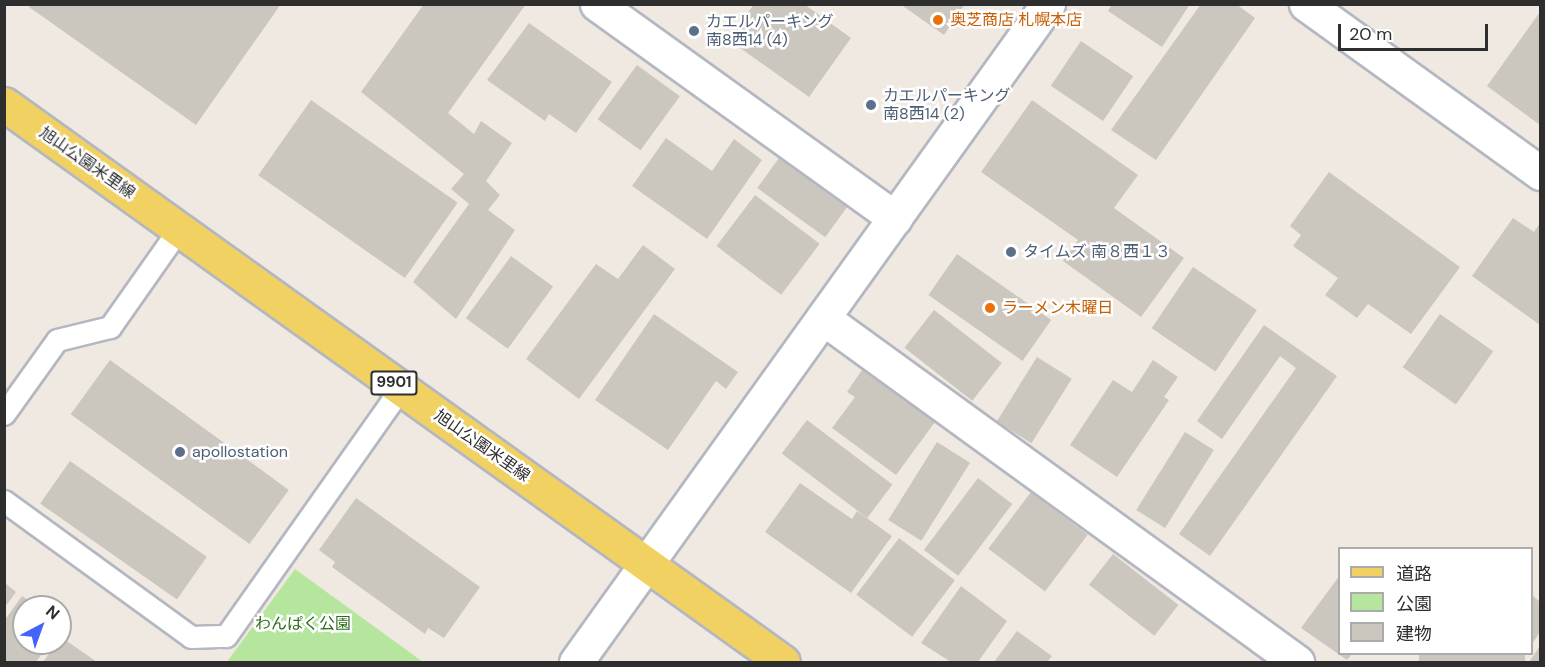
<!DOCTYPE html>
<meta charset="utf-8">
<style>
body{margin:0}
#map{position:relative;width:1545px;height:667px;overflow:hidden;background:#efe9e1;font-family:"DM Sans","Noto Sans JP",sans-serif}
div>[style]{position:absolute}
.green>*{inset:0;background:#b6e59e}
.building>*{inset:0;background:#cbc7bf;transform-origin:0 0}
.roads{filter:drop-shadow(2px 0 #b4b7c1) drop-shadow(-2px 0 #b4b7c1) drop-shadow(0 2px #b4b7c1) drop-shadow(0 -2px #b4b7c1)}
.service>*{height:21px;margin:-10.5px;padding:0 10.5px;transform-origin:10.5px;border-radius:10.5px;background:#fff}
.minor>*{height:33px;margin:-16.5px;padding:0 16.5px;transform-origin:16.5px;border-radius:16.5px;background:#fff}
.primary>*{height:33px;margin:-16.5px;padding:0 16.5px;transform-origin:16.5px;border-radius:16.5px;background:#f2d163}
.dots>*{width:16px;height:16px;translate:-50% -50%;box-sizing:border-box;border:3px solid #fff;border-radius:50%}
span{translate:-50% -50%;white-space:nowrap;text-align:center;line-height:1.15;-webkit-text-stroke:5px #fff;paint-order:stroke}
.shield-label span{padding:2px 4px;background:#fff;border:2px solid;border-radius:4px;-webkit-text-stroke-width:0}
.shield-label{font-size:15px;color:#2e2e2e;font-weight:700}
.food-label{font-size:16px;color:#c56008}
.left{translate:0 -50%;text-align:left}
.service-label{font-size:16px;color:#4e5e75}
.street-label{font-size:16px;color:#2e2e2e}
.park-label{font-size:16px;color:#2c6e1b}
.frame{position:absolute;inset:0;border:6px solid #2e2e2e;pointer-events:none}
.legend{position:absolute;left:1338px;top:547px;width:195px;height:108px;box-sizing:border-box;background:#fff;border:2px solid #ababab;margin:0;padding:8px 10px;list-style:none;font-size:18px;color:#2e2e2e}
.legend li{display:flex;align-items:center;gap:12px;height:30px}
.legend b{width:30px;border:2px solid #ababab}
.north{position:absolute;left:12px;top:595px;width:60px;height:60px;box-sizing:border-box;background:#fff;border:2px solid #ababab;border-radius:50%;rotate:41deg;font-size:16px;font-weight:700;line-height:24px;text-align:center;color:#2e2e2e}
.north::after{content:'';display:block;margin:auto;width:21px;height:27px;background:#4264fb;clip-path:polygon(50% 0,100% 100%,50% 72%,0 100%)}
.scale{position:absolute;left:1338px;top:24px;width:150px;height:27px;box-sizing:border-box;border:3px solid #2e2e2e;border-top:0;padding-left:8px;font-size:18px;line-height:21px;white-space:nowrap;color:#2e2e2e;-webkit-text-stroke:4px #fff;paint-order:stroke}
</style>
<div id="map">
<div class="green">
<i style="clip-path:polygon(295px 569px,423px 662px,227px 662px)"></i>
</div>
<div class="building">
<i style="clip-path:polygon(31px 4px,281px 4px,196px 125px,29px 7px)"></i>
<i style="clip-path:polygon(424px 4px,526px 4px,448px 113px,474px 134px,481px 121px,512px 143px,486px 181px,500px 195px,488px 210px,515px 230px,456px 319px,413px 282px,469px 204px,451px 189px,464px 174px,361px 92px)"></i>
<i style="clip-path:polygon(754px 4px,804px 4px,851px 38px,809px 97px,729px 40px)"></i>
<i style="clip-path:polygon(900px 4px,965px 4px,944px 35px)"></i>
<i style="clip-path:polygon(1112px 4px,1190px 4px,1162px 47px,1108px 11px)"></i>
<i style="clip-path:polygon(1201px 4px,1236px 4px,1255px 18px,1156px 160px,1111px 130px)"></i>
<i style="clip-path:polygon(1540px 12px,1540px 125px,1487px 86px)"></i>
<i style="clip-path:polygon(529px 23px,612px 82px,576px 133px,549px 114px,545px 121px,487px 80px)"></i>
<i style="left:1081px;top:41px;width:63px;height:54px;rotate:34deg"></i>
<i style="left:637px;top:65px;width:53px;height:67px;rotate:36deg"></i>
<i style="left:311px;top:100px;width:179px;height:92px;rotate:35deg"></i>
<i style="clip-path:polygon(1032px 100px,1138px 175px,1114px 208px,1184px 258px,1141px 317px,1063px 261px,1078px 240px,981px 172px)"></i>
<i style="clip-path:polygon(666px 138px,712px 171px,734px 139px,762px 160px,707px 239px,632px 186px)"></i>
<i style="left:779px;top:158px;width:84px;height:37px;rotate:36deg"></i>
<i style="clip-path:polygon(1329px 172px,1460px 267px,1411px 334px,1368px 304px,1357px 318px,1325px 295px,1338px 278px,1293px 246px,1301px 235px,1290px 226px)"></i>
<i style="left:755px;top:195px;width:81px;height:64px;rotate:37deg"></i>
<i style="clip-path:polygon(1513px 218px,1534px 232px,1540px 223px,1540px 325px,1472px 276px)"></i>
<i style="clip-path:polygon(643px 245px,675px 269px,579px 399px,526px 359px,596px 264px,618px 279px)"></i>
<i style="left:957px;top:254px;width:115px;height:50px;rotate:35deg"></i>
<i style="left:511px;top:256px;width:52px;height:77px;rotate:36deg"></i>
<i style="left:1193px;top:267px;width:77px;height:74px;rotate:34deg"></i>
<i style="left:934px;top:310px;width:86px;height:48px;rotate:38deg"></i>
<i style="clip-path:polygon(654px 314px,738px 372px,726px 389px,716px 381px,668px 450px,595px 400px)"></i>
<i style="left:1440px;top:314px;width:65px;height:65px;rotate:35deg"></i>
<i style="clip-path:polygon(1264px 325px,1337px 376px,1210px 556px,1179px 534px,1296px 368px,1280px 356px,1222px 439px,1197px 421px)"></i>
<i style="left:1037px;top:357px;width:41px;height:76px;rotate:32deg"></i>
<i style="left:110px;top:360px;width:221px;height:67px;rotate:36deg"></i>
<i style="clip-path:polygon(1153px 360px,1178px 377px,1164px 397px,1169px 400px,1117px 477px,1070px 445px,1113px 380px,1132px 392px)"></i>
<i style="clip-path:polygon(862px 370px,935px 422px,896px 475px,832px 428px,855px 397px,847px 392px)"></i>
<i style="left:807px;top:420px;width:107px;height:42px;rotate:37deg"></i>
<i style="left:1185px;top:432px;width:34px;height:92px;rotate:32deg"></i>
<i style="left:937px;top:442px;width:39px;height:92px;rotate:32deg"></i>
<i style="left:70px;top:461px;width:167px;height:52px;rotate:35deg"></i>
<i style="left:978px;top:478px;width:43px;height:90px;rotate:37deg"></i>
<i style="clip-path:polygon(800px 483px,852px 519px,857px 511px,892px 536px,851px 593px,765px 532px)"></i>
<i style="left:1031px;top:492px;width:71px;height:71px;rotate:37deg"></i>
<i style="clip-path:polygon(356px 498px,480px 587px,444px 638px,428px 628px,425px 634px,332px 567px,335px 562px,319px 550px)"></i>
<i style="left:899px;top:538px;width:70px;height:71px;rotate:37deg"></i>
<i style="left:1113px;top:554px;width:83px;height:39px;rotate:38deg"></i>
<i style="clip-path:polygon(1340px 575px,1340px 654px,1352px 654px,1347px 660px,1301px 628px)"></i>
<i style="clip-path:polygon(5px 583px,16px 592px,5px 607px)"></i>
<i style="clip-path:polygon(961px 586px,1007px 621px,978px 662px,951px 662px,921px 643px)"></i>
<i style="clip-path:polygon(1532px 595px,1540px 602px,1540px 632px,1532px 644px)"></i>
<i style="clip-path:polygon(22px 596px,38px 607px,24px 607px,24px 643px,50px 643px,36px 662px,4px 662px,4px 621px)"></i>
<i style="clip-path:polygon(1017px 631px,1052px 656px,1047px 662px,994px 662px)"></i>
<i style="clip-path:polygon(61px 637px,97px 662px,43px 662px)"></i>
<i style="clip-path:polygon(1540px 646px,1540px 662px,1529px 662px)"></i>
<i style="left:1419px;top:654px;width:106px;height:11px"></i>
</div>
<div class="roads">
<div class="service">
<i style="left:4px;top:414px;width:91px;rotate:-54.4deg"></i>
<i style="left:57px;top:340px;width:55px;rotate:-13.8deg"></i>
<i style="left:110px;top:327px;width:120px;rotate:-54.9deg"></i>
<i style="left:4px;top:501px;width:231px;rotate:36deg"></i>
<i style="left:191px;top:637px;width:35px;rotate:-2deg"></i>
<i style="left:226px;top:636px;width:304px;rotate:-54.8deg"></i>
</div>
<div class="minor">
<i style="left:597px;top:4px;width:367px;rotate:35.7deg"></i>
<i style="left:1306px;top:4px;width:289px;rotate:35.8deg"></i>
<i style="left:823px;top:318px;width:586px;rotate:35.97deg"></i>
<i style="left:576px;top:662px;width:810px;rotate:-54.35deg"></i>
</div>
<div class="primary">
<i style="left:4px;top:104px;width:958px;rotate:35.61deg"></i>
</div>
</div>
<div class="dots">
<i style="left:938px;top:20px;background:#e8710a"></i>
<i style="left:694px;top:31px;background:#5c6f8a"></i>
<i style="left:871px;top:105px;background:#5c6f8a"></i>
<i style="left:1011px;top:252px;background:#5c6f8a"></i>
<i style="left:990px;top:308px;background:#e8710a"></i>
<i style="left:180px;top:452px;background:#5c6f8a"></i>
</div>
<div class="shield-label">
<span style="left:394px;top:383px">9901</span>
</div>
<div class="food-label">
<span class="left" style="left:950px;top:20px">奥芝商店 札幌本店</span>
<span class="left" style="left:1002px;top:308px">ラーメン木曜日</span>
</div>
<div class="service-label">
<span class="left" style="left:706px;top:31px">カエルパーキング<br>南8西14 (4)</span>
<span class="left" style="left:883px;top:105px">カエルパーキング<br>南8西14 (2)</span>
<span class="left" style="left:1023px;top:252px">タイムズ 南８西１３</span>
<span class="left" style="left:192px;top:452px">apollostation</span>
</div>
<div class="street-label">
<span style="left:87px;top:163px;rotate:35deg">旭山公園米里線</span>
<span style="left:482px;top:446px;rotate:35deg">旭山公園米里線</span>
</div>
<div class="park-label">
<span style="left:303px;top:624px">わんぱく公園</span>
</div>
<div class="frame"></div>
<ul class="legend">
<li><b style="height:8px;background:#f2d163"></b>道路</li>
<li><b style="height:16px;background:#b6e59e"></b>公園</li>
<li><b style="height:16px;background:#cbc7bf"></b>建物</li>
</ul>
<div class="north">N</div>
<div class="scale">20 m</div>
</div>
